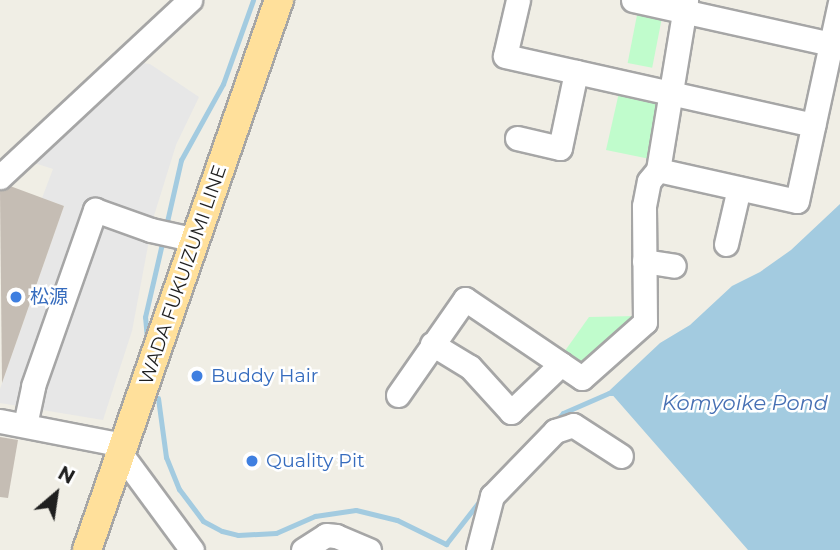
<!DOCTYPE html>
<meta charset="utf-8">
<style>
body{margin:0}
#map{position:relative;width:840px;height:550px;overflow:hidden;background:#f0eee5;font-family:Montserrat,"Noto Sans JP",sans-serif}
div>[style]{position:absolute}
.park>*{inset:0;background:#c0fccc;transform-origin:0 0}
.parking>*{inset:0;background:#e7e7e7}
.water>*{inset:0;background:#a3cbe0}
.stream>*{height:5px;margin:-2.5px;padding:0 2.5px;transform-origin:2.5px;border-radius:2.5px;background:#a3cbe0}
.building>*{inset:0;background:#c5bdb4}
.roads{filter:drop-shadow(2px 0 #a6a6a6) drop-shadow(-2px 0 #a6a6a6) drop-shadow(0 2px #a6a6a6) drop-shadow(0 -2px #a6a6a6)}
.minor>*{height:23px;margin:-11.5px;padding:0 11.5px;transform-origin:11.5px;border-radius:11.5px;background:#fff}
.major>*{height:28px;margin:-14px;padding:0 14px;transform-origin:14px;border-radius:14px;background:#ffe09b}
.dots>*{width:19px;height:19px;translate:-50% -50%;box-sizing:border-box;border:4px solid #fff;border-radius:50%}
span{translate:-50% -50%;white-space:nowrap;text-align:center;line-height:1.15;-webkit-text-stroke:5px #fff;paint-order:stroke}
.street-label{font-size:19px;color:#1f1f1f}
.shop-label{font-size:19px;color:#366cbe}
.left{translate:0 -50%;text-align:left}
.water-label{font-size:21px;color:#4770b4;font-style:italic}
.north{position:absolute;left:21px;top:459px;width:70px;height:70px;-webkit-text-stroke:5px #fff;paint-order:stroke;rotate:29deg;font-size:19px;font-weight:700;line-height:28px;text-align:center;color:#1f1f1f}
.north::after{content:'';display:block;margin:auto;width:24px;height:32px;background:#1f1f1f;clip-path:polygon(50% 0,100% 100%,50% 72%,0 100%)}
</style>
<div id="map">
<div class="park">
<i style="left:637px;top:15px;width:25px;height:49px;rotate:11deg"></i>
<i style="clip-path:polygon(620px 88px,660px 102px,650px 159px,606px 150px)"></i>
<i style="clip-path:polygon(637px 316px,587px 362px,576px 363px,562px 355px,589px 317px)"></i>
</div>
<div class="parking">
<i style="clip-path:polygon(135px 62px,150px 64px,199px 97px,176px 145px,153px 219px,132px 331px,103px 420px,0 403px,0 389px,64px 206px,42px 198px,53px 169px,25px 160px)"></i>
</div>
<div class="water">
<i style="clip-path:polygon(840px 204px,840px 550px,748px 550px,609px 391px,660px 343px,690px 325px,732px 286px,760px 272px,791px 250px)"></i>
</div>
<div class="stream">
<i style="left:166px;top:226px;width:68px;rotate:-77.2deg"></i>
<i style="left:181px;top:160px;width:87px;rotate:-61.1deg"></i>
<i style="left:223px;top:84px;width:89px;rotate:-70.3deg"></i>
<i style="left:147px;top:339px;width:22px;rotate:-95deg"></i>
<i style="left:145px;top:317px;width:80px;rotate:-77deg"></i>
<i style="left:158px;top:398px;width:60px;rotate:82.3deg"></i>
<i style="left:166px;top:457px;width:35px;rotate:68deg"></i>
<i style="left:179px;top:489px;width:40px;rotate:53deg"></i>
<i style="left:203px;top:521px;width:21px;rotate:28deg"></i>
<i style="left:222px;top:531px;width:16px;rotate:14deg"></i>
<i style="left:238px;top:535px;width:38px;rotate:-3deg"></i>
<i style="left:276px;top:533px;width:43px;rotate:-23.6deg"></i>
<i style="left:315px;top:516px;width:41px;rotate:-8.3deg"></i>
<i style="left:356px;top:510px;width:42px;rotate:13.7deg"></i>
<i style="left:397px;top:520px;width:55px;rotate:26.1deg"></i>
<i style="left:446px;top:544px;width:58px;rotate:-52deg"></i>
<i style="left:557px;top:420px;width:9px;rotate:-49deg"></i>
<i style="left:563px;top:413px;width:50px;rotate:-23.5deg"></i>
<i style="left:609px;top:393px;width:7px"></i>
</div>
<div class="building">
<i style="clip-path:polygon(10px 186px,64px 206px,2px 383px,0 191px)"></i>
<i style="clip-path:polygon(0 437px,18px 440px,8px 498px,0 497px)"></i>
</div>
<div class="roads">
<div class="minor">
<i style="left:518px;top:0;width:57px;rotate:103.1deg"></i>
<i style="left:505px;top:56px;width:316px;rotate:12.6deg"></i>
<i style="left:633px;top:0;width:203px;rotate:12.5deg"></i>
<i style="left:517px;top:138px;width:44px;rotate:13.1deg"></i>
<i style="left:560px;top:148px;width:78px;rotate:-78.1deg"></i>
<i style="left:658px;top:170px;width:142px;rotate:12.6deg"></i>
<i style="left:797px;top:201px;width:204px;rotate:-77.8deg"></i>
<i style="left:0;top:177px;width:260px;rotate:-43deg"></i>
<i style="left:726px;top:244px;width:57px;rotate:-76.9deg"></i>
<i style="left:644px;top:261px;width:30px;rotate:9deg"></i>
<i style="left:432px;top:344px;width:44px;rotate:31.2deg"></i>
<i style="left:470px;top:367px;width:61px;rotate:47.7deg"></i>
<i style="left:511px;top:412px;width:69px;rotate:-43.8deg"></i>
<i style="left:561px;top:364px;width:25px;rotate:34deg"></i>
<i style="left:582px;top:378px;width:84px;rotate:-41.6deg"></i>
<i style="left:645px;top:322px;width:116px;rotate:-90.5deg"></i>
<i style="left:644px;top:206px;width:25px;rotate:-79deg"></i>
<i style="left:649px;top:181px;width:14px;rotate:-51deg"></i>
<i style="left:658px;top:170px;width:172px;rotate:-80.6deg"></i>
<i style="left:398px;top:395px;width:117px;rotate:-55.1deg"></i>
<i style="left:465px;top:299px;width:116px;rotate:34.1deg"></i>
<i style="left:0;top:421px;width:115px;rotate:11deg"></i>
<i style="left:113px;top:443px;width:133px;rotate:53.6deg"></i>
<i style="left:25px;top:425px;width:40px;rotate:-78deg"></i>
<i style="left:33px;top:386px;width:187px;rotate:-70.6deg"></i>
<i style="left:95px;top:210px;width:59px;rotate:19.7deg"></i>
<i style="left:151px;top:230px;width:46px;rotate:12.5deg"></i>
<i style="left:303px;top:550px;width:27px;rotate:-33deg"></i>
<i style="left:326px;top:535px;width:10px;rotate:6deg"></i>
<i style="left:336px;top:536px;width:36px;rotate:23deg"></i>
<i style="left:478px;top:550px;width:56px;rotate:-75.5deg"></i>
<i style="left:492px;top:496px;width:91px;rotate:-45.9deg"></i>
<i style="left:555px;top:431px;width:19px;rotate:-18deg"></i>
<i style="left:573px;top:425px;width:57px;rotate:32.9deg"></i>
</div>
<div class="major">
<i style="left:87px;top:550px;width:583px;rotate:-70.76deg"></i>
</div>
</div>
<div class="dots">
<i style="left:16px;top:297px;background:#3f7fe0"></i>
<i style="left:197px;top:376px;background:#3f7fe0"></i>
<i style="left:252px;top:461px;background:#3f7fe0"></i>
</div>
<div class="street-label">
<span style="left:183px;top:275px;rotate:-71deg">WADA FUKUIZUMI LINE</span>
</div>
<div class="shop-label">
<span class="left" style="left:30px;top:297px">松源</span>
<span class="left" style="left:211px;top:376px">Buddy Hair</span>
<span class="left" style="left:266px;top:461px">Quality Pit</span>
</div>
<div class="water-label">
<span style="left:745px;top:403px">Komyoike Pond</span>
</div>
<div class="north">N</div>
</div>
